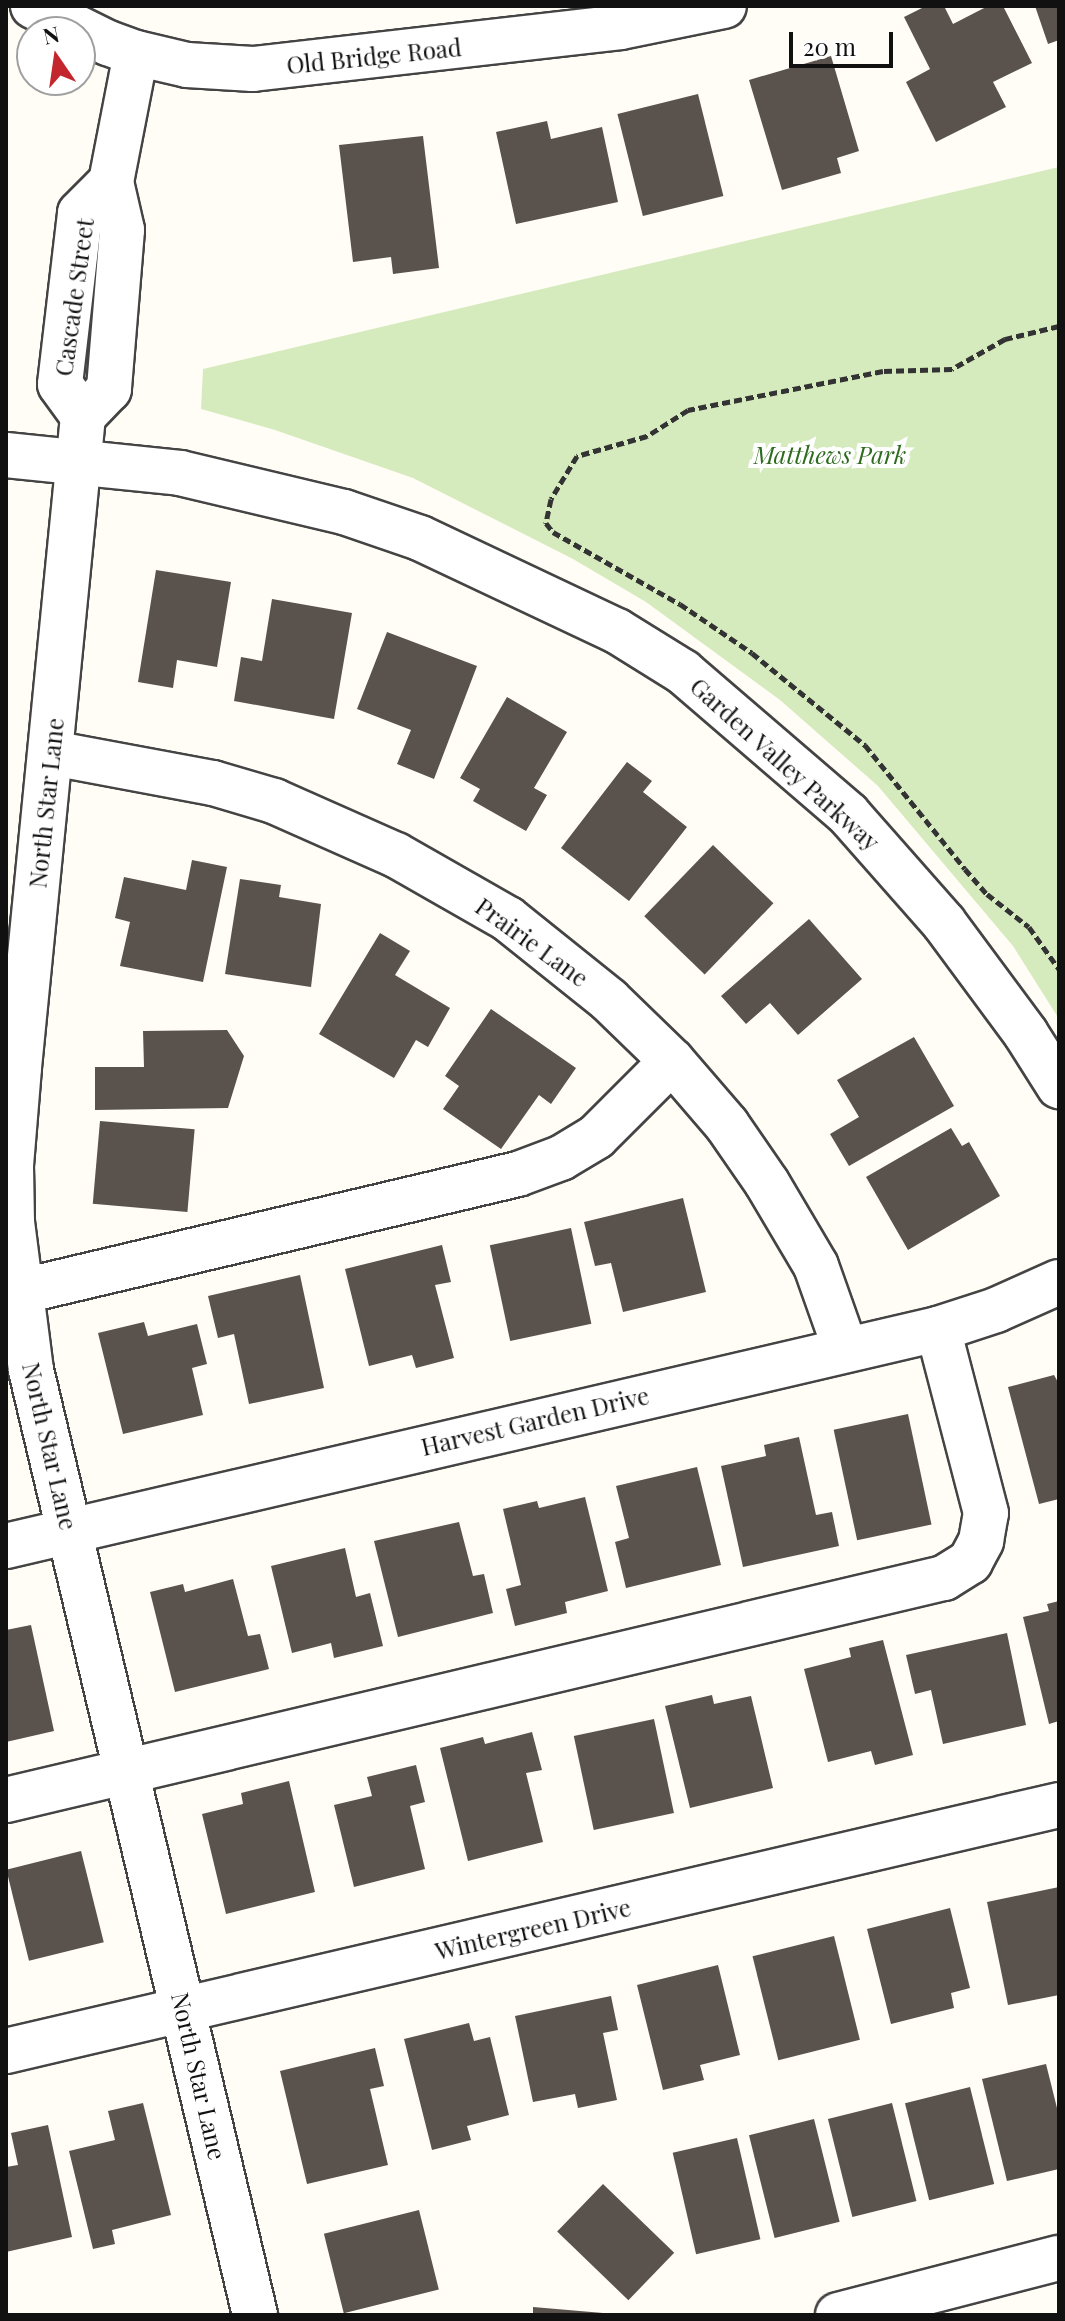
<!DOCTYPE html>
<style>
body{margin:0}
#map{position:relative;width:1065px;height:2321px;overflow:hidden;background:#fffdf5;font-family:"Playfair Display",serif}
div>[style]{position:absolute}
.green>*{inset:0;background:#d5ebbd}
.building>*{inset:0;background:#5a524d;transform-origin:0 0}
.path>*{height:5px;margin-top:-2.5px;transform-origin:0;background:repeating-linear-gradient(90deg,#333 0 8px,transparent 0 12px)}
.roads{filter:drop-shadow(2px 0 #444) drop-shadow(-2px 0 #444) drop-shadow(0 2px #444) drop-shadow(0 -2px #444)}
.minor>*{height:44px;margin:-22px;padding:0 22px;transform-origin:22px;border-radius:22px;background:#fff}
span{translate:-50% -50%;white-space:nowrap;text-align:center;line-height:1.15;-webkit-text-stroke:8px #fff;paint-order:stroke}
.street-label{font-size:24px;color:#111}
.park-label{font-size:24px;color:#2f6b1f;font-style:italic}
.frame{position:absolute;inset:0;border:8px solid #111;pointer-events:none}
.north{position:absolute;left:16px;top:16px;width:80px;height:80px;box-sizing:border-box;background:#fff;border:2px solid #a0a0a0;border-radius:50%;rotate:347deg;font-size:22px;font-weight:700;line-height:32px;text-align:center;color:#111}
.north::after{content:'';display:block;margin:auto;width:28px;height:36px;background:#c4262e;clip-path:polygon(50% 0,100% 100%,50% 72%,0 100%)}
.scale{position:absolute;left:789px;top:32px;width:104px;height:36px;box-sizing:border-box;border:4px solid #111;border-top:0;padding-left:10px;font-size:24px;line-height:28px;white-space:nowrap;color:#111;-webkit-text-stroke:6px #fff;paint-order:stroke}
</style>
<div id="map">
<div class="green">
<i style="clip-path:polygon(1059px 167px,1059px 1019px,1013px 946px,878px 786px,780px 700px,646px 602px,573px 559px,413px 478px,275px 430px,201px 409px,203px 369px)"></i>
</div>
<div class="building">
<i style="clip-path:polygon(926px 6px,944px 6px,953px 24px,988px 6px,1003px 6px,1032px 63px,993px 82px,1006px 107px,936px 142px,906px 82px,930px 69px,904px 17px)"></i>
<i style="clip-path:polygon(1035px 6px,1059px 6px,1059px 40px,1048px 44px)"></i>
<i style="clip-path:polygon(831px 56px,859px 151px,837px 158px,841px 173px,782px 190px,749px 80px)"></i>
<i style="left:698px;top:94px;width:105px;height:83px;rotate:76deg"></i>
<i style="clip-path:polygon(547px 121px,551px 139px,602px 127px,618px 202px,516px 224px,496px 132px)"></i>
<i style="clip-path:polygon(423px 136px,439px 268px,393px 274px,391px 257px,353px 262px,339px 145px)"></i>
<i style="clip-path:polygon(156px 570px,231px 582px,217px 667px,177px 660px,173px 688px,138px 682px)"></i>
<i style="clip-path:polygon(272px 599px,352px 613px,334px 719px,234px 701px,241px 657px,262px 661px)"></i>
<i style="clip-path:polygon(387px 632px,477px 666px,434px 779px,397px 764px,411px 730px,357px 709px)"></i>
<i style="clip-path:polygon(507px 697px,567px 732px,534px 788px,547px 795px,526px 831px,473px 801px,480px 789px,460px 778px)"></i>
<i style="clip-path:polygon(627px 762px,652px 781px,643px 792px,687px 827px,629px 901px,561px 848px)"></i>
<i style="left:713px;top:845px;width:84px;height:99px;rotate:44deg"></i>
<i style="clip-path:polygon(192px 860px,227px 867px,203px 982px,120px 966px,130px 922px,115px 918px,124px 877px,186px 890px)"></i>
<i style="clip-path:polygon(240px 879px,281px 885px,279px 897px,321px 904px,311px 987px,225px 974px)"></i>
<i style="clip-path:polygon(809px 919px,862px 979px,798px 1035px,770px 1003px,746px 1024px,721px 996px)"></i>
<i style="clip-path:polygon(380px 933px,410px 951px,395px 975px,450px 1008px,428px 1047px,416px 1040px,394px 1078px,319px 1034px)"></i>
<i style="clip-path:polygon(491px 1009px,576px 1068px,551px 1104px,539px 1095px,501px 1149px,443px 1109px,459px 1086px,445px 1076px)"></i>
<i style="clip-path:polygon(227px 1030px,244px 1056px,228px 1108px,95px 1110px,95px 1067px,144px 1067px,143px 1031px)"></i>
<i style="clip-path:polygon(914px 1037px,954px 1106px,849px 1166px,830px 1134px,859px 1117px,837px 1080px)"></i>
<i style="left:100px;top:1121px;width:95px;height:83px;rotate:5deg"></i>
<i style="clip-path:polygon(951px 1128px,962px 1146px,969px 1142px,1000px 1196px,908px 1250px,866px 1177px)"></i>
<i style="clip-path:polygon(683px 1198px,706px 1292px,623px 1312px,611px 1263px,595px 1266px,584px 1222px)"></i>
<i style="left:571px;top:1228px;width:98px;height:83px;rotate:78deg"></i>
<i style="clip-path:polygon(442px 1245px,451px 1282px,435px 1285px,454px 1358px,416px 1368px,412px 1355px,369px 1366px,345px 1269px)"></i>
<i style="clip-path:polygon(300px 1275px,324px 1388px,249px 1404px,234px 1334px,218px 1338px,208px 1296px)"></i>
<i style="clip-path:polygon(144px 1322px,148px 1336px,197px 1324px,207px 1364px,192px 1368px,203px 1415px,123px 1434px,98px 1333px)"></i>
<i style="clip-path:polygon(1054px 1375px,1059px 1384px,1059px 1499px,1039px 1504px,1008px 1387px)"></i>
<i style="left:908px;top:1414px;width:113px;height:76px;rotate:78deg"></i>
<i style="clip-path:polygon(799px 1437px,816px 1515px,832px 1512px,839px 1546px,743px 1567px,721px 1466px,766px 1456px,764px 1445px)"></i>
<i style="clip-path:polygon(697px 1467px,721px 1565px,626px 1588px,615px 1542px,629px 1538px,616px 1486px)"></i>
<i style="clip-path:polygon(585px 1497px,608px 1591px,565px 1602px,567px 1613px,515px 1626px,506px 1589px,521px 1585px,503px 1509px,537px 1501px,539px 1508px)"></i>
<i style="clip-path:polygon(459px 1522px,473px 1576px,484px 1574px,493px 1613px,398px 1637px,374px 1541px)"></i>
<i style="clip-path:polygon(345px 1548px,356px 1597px,370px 1593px,383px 1646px,334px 1658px,331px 1643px,292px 1653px,271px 1566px)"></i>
<i style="clip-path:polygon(233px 1579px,248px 1636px,260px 1634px,269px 1669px,175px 1692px,150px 1592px,183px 1584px,185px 1592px)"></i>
<i style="clip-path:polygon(1059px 1601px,1059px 1721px,1049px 1724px,1023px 1617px,1049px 1611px,1047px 1604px)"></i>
<i style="clip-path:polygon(31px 1625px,54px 1731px,6px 1742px,6px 1630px)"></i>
<i style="clip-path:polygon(1007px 1633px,1026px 1725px,943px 1744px,931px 1690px,915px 1694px,906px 1655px)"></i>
<i style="clip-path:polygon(883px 1640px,913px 1755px,875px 1765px,871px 1751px,828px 1762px,804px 1669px,851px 1657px,849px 1648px)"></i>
<i style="clip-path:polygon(712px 1695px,714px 1704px,751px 1696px,773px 1788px,690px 1808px,665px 1706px)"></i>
<i style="left:654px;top:1719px;width:96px;height:82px;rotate:78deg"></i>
<i style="clip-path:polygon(532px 1732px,542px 1770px,526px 1773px,543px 1842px,468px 1861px,440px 1748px,483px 1737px,485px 1744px)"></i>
<i style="clip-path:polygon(416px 1765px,425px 1802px,410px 1806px,425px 1869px,354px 1887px,334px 1805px,372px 1796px,367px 1777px)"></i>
<i style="clip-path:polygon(289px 1781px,315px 1892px,226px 1914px,202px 1814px,243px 1804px,241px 1793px)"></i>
<i style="left:81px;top:1851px;width:94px;height:77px;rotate:76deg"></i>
<i style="clip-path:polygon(1059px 1887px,1059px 1995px,1008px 2005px,987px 1902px)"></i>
<i style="clip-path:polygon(950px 1908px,970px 1988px,951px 1993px,954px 2008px,891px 2024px,867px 1929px)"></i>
<i style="left:834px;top:1936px;width:107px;height:84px;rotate:76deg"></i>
<i style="clip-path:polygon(718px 1965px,740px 2055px,700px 2065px,704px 2080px,663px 2090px,637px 1985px)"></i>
<i style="clip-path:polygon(611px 1996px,618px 2030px,603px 2033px,617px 2100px,578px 2108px,575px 2094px,533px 2102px,515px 2016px)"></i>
<i style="clip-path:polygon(469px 2023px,474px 2041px,490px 2037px,509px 2115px,467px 2126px,471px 2140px,432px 2150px,404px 2039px)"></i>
<i style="clip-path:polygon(375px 2048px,384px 2086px,370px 2089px,388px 2165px,307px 2184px,280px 2071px)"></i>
<i style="clip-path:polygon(1046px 2064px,1059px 2116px,1059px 2169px,1007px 2181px,982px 2079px)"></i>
<i style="left:970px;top:2087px;width:100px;height:67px;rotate:76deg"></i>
<i style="clip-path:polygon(143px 2103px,171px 2215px,112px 2230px,115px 2244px,93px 2249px,69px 2151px,115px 2140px,108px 2111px)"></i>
<i style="left:892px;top:2103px;width:101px;height:66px;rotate:76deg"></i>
<i style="left:814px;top:2119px;width:106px;height:67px;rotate:76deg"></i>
<i style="clip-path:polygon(48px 2125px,72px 2237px,6px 2252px,6px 2167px,18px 2165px,11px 2133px)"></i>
<i style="left:737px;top:2138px;width:104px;height:66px;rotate:77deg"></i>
<i style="left:603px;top:2184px;width:99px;height:66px;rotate:44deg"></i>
<i style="left:419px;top:2210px;width:82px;height:98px;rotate:76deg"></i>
<i style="clip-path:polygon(533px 2307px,603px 2313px,603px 2315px,533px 2315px)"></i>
</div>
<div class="path">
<i style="left:1059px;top:326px;width:56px;rotate:166.5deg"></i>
<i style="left:1005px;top:339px;width:61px;rotate:150.5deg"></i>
<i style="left:952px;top:369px;width:69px;rotate:178.3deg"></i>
<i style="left:883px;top:371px;width:199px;rotate:168.7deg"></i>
<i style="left:688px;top:410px;width:49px;rotate:147.6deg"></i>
<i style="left:647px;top:436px;width:73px;rotate:164.1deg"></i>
<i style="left:577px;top:456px;width:50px;rotate:121.2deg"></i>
<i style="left:551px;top:499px;width:25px;rotate:102deg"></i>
<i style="left:546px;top:523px;width:11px;rotate:52deg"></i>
<i style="left:553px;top:532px;width:146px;rotate:29.6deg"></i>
<i style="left:680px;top:604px;width:87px;rotate:34.2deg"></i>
<i style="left:752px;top:653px;width:146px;rotate:39.2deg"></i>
<i style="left:865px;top:745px;width:159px;rotate:51.1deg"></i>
<i style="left:965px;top:869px;width:33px;rotate:49deg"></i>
<i style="left:987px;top:894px;width:53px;rotate:38.2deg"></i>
<i style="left:1029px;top:927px;width:52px;rotate:54.5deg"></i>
</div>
<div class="roads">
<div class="minor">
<i style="left:33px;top:6px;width:84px;rotate:26.3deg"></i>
<i style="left:108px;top:43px;width:30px;rotate:20deg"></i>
<i style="left:136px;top:53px;width:52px;rotate:13.2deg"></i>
<i style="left:187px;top:65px;width:66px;rotate:3.5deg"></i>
<i style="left:253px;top:69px;width:370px;rotate:-6.5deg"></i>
<i style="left:621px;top:27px;width:105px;rotate:-11.5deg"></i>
<i style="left:111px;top:182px;width:131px;rotate:-79deg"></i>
<i style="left:83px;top:416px;width:39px;rotate:-126deg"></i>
<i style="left:60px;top:384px;width:172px;rotate:-83.3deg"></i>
<i style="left:80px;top:213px;width:44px;rotate:-45deg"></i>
<i style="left:111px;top:182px;width:49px;rotate:77.1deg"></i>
<i style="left:122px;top:230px;width:160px;rotate:94.7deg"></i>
<i style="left:109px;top:389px;width:37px;rotate:134deg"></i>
<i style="left:83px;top:416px;width:655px;rotate:95.61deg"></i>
<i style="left:19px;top:1068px;width:98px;rotate:94.7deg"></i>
<i style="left:11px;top:1166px;width:56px;rotate:89deg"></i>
<i style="left:12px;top:1222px;width:149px;rotate:82.7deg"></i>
<i style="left:31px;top:1370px;width:971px;rotate:76.66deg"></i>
<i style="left:6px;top:455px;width:175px;rotate:5.9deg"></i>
<i style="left:180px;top:473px;width:169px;rotate:13.4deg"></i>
<i style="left:344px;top:512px;width:80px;rotate:18.9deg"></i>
<i style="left:420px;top:538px;width:218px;rotate:25.3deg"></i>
<i style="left:617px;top:631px;width:78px;rotate:31.8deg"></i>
<i style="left:683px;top:672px;width:218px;rotate:40.7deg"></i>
<i style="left:848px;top:814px;width:145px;rotate:48.6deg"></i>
<i style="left:944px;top:923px;width:138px;rotate:53.5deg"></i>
<i style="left:1026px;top:1034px;width:62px;rotate:57.6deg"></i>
<i style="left:52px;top:753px;width:164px;rotate:10.6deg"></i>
<i style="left:213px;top:783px;width:64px;rotate:16.4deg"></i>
<i style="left:274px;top:801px;width:133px;rotate:23.9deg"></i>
<i style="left:396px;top:855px;width:129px;rotate:29.7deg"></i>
<i style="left:508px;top:919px;width:129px;rotate:38.7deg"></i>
<i style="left:609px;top:1000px;width:88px;rotate:44.1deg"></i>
<i style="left:672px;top:1061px;width:84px;rotate:49.3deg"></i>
<i style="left:727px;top:1125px;width:70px;rotate:55.4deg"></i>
<i style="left:767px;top:1183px;width:96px;rotate:59.4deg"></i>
<i style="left:816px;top:1266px;width:87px;rotate:70.5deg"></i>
<i style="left:6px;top:1295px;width:526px;rotate:-13.3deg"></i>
<i style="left:518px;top:1174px;width:46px;rotate:-20.4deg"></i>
<i style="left:561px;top:1158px;width:41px;rotate:-31deg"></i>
<i style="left:596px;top:1137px;width:107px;rotate:-45deg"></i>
<i style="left:6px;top:1546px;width:957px;rotate:-13.11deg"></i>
<i style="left:938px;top:1329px;width:61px;rotate:-18.1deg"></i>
<i style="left:996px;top:1310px;width:69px;rotate:-24deg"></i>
<i style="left:6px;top:1800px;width:964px;rotate:-13.32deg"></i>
<i style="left:944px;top:1578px;width:31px;rotate:-32deg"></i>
<i style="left:970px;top:1562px;width:24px;rotate:-62deg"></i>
<i style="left:981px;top:1541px;width:28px;rotate:-80deg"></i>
<i style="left:986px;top:1513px;width:190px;rotate:-104.6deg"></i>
<i style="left:6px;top:2051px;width:1081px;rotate:-13.15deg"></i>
<i style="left:838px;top:2315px;width:228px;rotate:-14.5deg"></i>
</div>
</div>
<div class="street-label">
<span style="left:374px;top:56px;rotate:-6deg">Old Bridge Road</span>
<span style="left:74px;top:297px;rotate:-82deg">Cascade Street</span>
<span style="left:785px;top:764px;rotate:42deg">Garden Valley Parkway</span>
<span style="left:46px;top:803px;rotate:-84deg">North Star Lane</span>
<span style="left:532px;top:942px;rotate:36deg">Prairie Lane</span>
<span style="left:535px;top:1421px;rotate:-13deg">Harvest Garden Drive</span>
<span style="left:50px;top:1446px;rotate:77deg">North Star Lane</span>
<span style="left:533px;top:1929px;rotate:-13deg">Wintergreen Drive</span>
<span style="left:199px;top:2076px;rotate:77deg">North Star Lane</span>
</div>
<div class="park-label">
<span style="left:830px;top:455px">Matthews Park</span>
</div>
<div class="frame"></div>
<div class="north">N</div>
<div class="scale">20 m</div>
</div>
